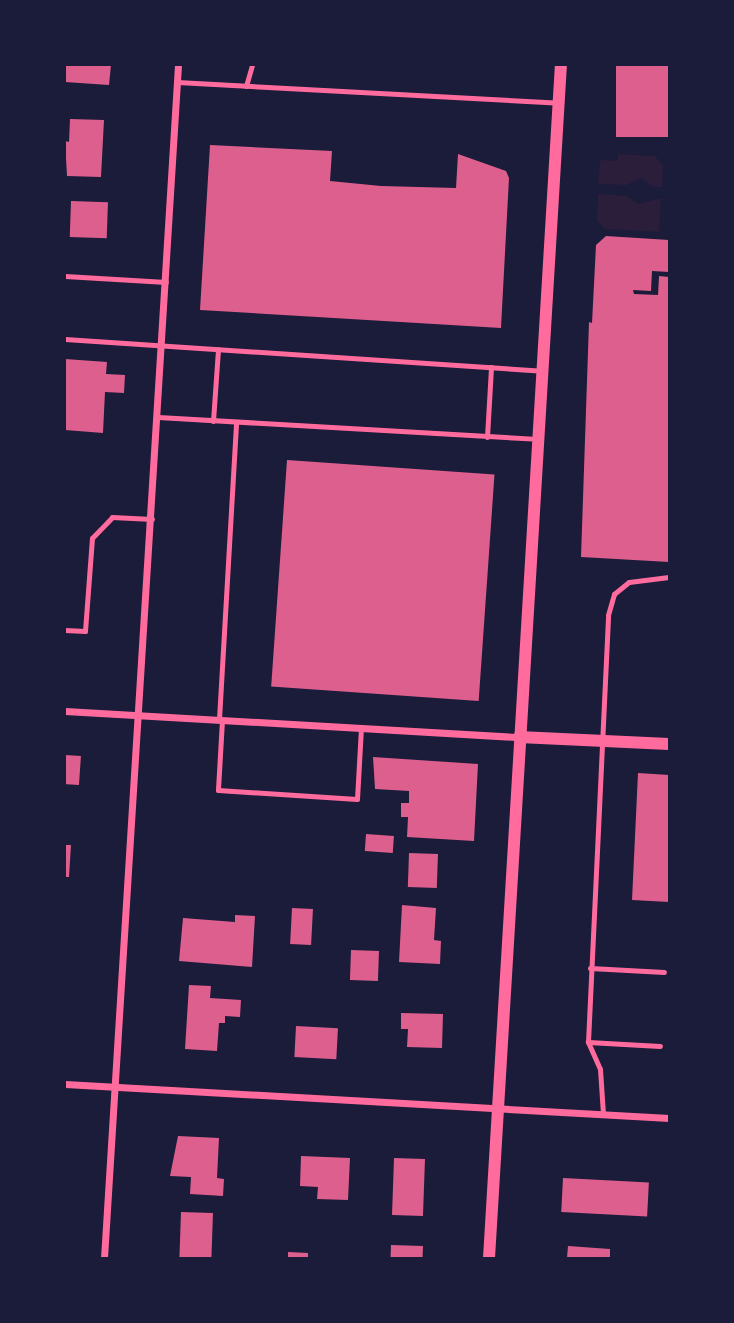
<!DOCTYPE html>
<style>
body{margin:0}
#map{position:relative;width:734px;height:1323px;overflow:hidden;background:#1b1b3a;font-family:Helvetica,sans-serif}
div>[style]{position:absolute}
.green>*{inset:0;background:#2a1e3b}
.building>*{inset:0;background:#dd5f8e;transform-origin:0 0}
.service>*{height:5px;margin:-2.5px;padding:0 2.5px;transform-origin:2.5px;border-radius:2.5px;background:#ff6b9d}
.minor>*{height:7px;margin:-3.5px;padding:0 3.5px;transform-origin:3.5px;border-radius:3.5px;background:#ff6b9d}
.tertiary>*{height:12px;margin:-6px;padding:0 6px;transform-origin:6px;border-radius:6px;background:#ff6b9d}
span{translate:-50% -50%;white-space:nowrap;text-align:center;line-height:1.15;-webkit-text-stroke:5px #1b1b3a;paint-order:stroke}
.frame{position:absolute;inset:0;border:66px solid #1b1b3a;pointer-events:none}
</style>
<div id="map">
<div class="green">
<i style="clip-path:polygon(618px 154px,655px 156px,663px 166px,662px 187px,653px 187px,641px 178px,627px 185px,598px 184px,600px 160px,618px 161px)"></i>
<i style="clip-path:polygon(598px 194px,627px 196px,638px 204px,661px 198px,659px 232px,605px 229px,597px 221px)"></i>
</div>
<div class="building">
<i style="clip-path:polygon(65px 65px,111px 65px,109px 85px,65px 82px)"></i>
<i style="left:616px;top:65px;width:53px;height:72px"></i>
<i style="clip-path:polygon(70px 119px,104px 120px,101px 177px,67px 176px,65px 141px,69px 142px)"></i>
<i style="clip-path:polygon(210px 145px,332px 151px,330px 181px,381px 186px,456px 188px,458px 154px,506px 171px,509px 178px,501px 328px,200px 310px)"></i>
<i style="left:71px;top:201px;width:37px;height:36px;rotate:2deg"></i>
<i style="clip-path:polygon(606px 236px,669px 240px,669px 272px,652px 271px,651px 291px,633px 290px,634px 294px,658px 295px,659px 276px,669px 277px,669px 562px,581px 557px,589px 322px,592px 323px,596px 245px)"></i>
<i style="clip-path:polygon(65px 359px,107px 362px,106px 374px,125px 375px,124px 393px,105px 392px,103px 433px,65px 430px)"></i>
<i style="left:287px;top:460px;width:208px;height:227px;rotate:4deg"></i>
<i style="left:65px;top:755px;width:16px;height:29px;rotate:4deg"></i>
<i style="clip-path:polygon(373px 757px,478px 764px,474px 841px,407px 837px,408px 817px,401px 817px,401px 803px,409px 803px,409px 791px,375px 789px)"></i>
<i style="clip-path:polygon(638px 773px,669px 775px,669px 902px,632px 900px)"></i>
<i style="left:366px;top:834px;width:28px;height:17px;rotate:4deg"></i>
<i style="clip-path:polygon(65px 845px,71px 845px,69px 877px,65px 877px)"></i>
<i style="left:409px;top:853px;width:29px;height:34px;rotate:2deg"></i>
<i style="clip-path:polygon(402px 905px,436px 908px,434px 940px,441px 941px,440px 964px,399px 962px)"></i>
<i style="left:292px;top:908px;width:21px;height:36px;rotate:3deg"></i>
<i style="clip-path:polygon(235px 915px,255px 916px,252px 967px,179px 961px,183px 918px,235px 922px)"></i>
<i style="left:351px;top:950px;width:28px;height:30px;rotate:2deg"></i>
<i style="clip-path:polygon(189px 985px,211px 986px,210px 998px,241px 1000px,240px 1017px,225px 1016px,225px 1023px,219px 1023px,217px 1051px,185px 1049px)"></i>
<i style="clip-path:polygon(401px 1013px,443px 1014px,442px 1048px,407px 1047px,408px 1029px,401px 1029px)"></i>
<i style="left:296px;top:1026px;width:42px;height:31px;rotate:3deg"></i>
<i style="clip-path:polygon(178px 1136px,219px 1138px,217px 1178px,224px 1179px,223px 1196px,190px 1194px,191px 1177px,170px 1176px)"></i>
<i style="clip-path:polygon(301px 1156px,350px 1158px,348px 1200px,317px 1199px,318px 1187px,300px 1186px)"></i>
<i style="left:394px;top:1158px;width:31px;height:57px;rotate:2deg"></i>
<i style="left:563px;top:1178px;width:86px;height:34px;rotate:3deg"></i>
<i style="left:181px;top:1212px;width:32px;height:45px;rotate:2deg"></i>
<i style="left:391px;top:1245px;width:32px;height:13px;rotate:2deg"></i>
<i style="clip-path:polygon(568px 1246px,610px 1249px,610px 1258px,567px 1258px)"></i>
<i style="clip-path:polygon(288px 1252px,308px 1253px,308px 1258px,288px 1258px)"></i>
</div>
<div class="service">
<i style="left:177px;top:82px;width:383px;rotate:3.1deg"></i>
<i style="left:246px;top:86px;width:22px;rotate:-74deg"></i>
<i style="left:65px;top:276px;width:101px;rotate:3.4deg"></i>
<i style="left:65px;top:339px;width:478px;rotate:3.8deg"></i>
<i style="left:158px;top:417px;width:380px;rotate:3.3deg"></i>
<i style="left:213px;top:421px;width:72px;rotate:-86deg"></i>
<i style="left:487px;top:437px;width:70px;rotate:-86.7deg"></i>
<i style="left:65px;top:630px;width:20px;rotate:3deg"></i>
<i style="left:85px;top:631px;width:93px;rotate:-85.7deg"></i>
<i style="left:92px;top:538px;width:29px;rotate:-46deg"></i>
<i style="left:112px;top:517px;width:40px;rotate:2.9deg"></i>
<i style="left:219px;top:719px;width:297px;rotate:-86.7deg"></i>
<i style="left:222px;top:720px;width:70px;rotate:93.3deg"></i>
<i style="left:218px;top:790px;width:139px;rotate:3.7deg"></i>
<i style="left:357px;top:799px;width:72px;rotate:-86.8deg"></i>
<i style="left:590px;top:968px;width:74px;rotate:3.1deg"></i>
<i style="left:588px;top:1042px;width:72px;rotate:3.2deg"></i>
<i style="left:603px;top:1114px;width:45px;rotate:-93.8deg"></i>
<i style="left:600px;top:1069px;width:30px;rotate:-114deg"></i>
<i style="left:588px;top:1042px;width:427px;rotate:-87.3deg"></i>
<i style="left:608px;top:615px;width:22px;rotate:-74deg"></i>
<i style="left:614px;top:594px;width:19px;rotate:-39deg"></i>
<i style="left:629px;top:582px;width:40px;rotate:-7.1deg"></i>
</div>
<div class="minor">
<i style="left:65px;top:711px;width:455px;rotate:3.3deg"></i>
<i style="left:65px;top:1084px;width:605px;rotate:3.22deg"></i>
<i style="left:104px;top:1258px;width:1195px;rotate:-86.45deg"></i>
</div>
<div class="tertiary">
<i style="left:519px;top:737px;width:150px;rotate:2.7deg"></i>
<i style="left:489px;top:1258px;width:1195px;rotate:-86.55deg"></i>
</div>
<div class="frame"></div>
</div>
